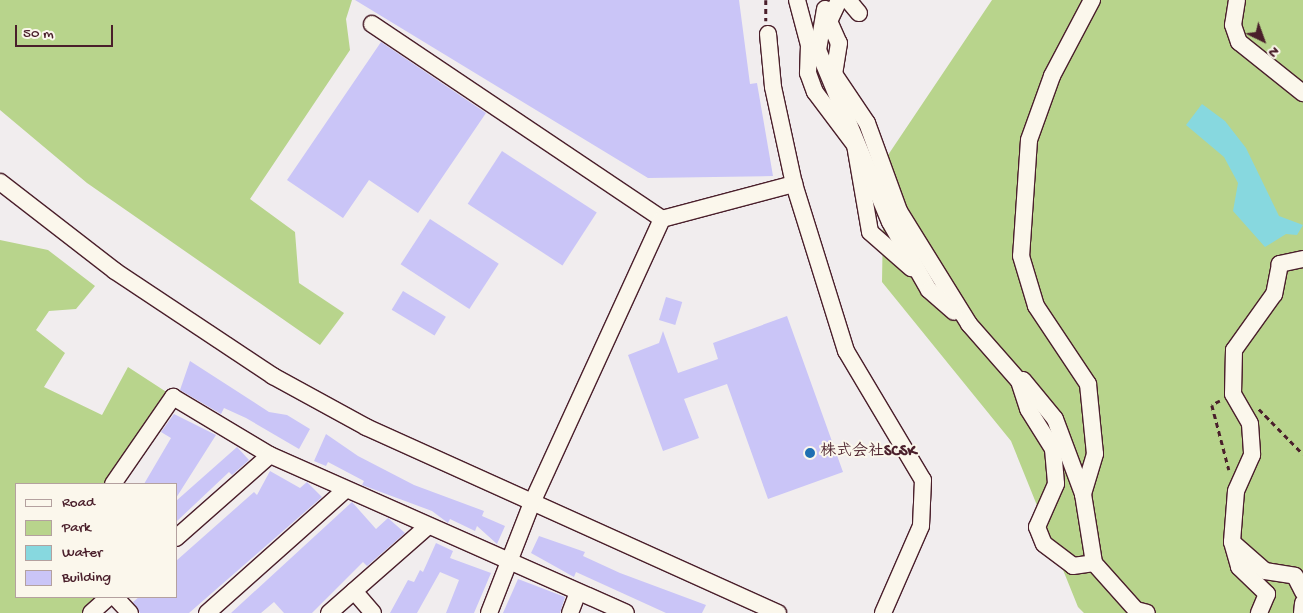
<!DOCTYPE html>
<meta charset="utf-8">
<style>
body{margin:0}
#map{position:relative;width:1303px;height:613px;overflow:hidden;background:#f1edee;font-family:"Gochi Hand","Klee One",sans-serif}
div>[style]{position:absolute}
.green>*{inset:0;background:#b8d48c}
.water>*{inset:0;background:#87d8df}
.building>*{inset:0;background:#cac5f7;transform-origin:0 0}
.path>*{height:2.5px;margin-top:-1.25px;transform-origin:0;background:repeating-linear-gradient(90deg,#4a1f2b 0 5px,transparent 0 9px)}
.roads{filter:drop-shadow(1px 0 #4a1f2b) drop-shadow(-1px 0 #4a1f2b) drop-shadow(0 1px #4a1f2b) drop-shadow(0 -1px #4a1f2b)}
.minor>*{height:16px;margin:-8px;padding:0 8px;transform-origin:8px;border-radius:8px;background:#fbf7ec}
.dots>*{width:14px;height:14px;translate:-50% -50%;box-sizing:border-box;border:2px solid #fbf7ec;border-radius:50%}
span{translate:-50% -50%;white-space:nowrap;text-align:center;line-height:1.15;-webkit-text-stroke:4px #fbf7ec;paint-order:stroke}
.poi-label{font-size:16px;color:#4a1f2b;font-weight:700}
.left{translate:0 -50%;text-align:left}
.legend{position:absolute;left:15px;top:483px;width:162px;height:115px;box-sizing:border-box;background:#fbf7ec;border:1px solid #b4a19f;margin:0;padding:6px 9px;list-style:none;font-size:15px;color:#4a1f2b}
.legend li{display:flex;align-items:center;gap:10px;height:25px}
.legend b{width:25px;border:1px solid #b4a19f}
.north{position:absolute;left:1238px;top:15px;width:50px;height:50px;-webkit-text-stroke:4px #fbf7ec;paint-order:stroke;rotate:138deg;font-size:14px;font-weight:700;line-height:20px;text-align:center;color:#4a1f2b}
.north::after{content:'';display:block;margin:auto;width:18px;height:22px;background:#4a1f2b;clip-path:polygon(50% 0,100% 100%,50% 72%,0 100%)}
.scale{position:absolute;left:15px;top:25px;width:98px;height:22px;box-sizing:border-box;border:2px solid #4a1f2b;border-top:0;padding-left:6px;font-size:15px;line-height:18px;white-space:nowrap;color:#4a1f2b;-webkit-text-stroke:4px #fbf7ec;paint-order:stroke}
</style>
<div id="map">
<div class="green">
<i style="clip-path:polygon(0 0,352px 0,346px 19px,350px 50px,250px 199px,295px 232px,299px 283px,344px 313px,320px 345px,87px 183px,0 110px)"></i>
<i style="clip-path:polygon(992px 0,1303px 0,1303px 613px,1084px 613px,1078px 607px,1011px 441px,882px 282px,884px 161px)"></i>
<i style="clip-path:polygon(0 240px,48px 250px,95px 286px,76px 309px,49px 311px,36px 330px,65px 353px,44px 387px,102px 415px,128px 367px,171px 395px,110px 484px,16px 484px,16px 597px,107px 597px,88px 613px,0 613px)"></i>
</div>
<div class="water">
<i style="clip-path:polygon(1202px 104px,1225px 121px,1246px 148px,1279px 216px,1303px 225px,1297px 235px,1286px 234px,1265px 247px,1233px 211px,1238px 183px,1224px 157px,1186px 125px)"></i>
</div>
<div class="building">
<i style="clip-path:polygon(355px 0,739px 0,750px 84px,757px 83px,773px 176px,648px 178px)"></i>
<i style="clip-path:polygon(381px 42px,486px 113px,418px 213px,369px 180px,343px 218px,287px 180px)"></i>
<i style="left:502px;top:151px;width:113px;height:63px;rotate:33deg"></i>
<i style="left:430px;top:219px;width:82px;height:54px;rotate:33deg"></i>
<i style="left:403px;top:291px;width:50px;height:22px;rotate:31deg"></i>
<i style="left:666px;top:297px;width:17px;height:24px;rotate:17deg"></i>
<i style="clip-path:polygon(787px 316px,843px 472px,768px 499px,727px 384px,684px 399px,699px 438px,663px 451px,628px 355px,659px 343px,663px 331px,678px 373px,718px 359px,713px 343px)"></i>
<i style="clip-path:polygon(190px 361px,269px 412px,287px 415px,310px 429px,299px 449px,246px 418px,224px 408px,221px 414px,180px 390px)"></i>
<i style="clip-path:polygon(174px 414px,216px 435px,176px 498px,176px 484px,144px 484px,171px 438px,161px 432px)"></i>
<i style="clip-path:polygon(326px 434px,358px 456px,414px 485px,484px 511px,482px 516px,505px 526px,497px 544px,477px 526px,475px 531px,450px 519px,448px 523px,432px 511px,362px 485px,364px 481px,328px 462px,326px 466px,314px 461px)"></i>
<i style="clip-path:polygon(237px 447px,249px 460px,232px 475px,229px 472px,176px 522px,176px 501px)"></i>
<i style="clip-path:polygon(270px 471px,300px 488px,307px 482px,322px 497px,189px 613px,140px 613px,133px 602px,139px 597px,176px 597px,176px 561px,254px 492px,257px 495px)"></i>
<i style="clip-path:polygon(352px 502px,376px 529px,388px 518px,405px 533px,367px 566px,363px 562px,312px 613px,284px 613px,274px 602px,261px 613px,231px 613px)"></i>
<i style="clip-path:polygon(539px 536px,585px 552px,583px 556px,620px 573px,706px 605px,702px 613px,666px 613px,576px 572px,574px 577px,531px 553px)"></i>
<i style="clip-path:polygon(436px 543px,453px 551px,450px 558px,491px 573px,474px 613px,446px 613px,459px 580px,440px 572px,417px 613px,390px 613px,408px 580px,414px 582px,420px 570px,423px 572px)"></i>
<i style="clip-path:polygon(518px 579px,565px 597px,560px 613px,503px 613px)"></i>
</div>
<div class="path">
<i style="left:766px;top:0;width:21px;rotate:90deg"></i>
<i style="left:1220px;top:401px;width:9px;rotate:153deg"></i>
<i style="left:1212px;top:405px;width:67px;rotate:75.3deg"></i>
<i style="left:1259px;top:409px;width:63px;rotate:45.6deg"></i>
</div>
<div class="roads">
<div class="minor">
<i style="left:797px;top:0;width:47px;rotate:75.1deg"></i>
<i style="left:809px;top:45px;width:28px;rotate:92deg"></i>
<i style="left:808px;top:73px;width:20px;rotate:70deg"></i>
<i style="left:815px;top:92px;width:66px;rotate:53deg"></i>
<i style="left:855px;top:145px;width:88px;rotate:80.2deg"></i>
<i style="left:870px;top:232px;width:55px;rotate:41.3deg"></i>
<i style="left:839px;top:0;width:23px;rotate:115deg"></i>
<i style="left:829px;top:21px;width:24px;rotate:66deg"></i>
<i style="left:839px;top:43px;width:31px;rotate:99deg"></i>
<i style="left:834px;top:74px;width:59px;rotate:56deg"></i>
<i style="left:867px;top:123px;width:94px;rotate:70deg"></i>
<i style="left:899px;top:211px;width:133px;rotate:58.2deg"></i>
<i style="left:969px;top:324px;width:76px;rotate:48.7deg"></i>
<i style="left:1019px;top:381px;width:29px;rotate:72deg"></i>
<i style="left:1028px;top:409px;width:47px;rotate:58deg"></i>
<i style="left:1053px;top:449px;width:35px;rotate:85deg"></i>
<i style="left:1056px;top:484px;width:47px;rotate:113.8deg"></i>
<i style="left:1037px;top:527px;width:18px;rotate:68deg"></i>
<i style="left:1044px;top:544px;width:36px;rotate:37deg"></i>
<i style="left:1073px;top:566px;width:21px;rotate:-8deg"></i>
<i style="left:848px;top:0;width:17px;rotate:50deg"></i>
<i style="left:1092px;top:0;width:86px;rotate:117.8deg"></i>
<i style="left:1052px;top:76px;width:68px;rotate:109.8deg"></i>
<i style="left:1029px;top:140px;width:116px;rotate:93.9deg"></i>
<i style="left:1021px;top:256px;width:52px;rotate:73.3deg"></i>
<i style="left:1036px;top:306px;width:94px;rotate:56.3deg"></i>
<i style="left:1088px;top:384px;width:70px;rotate:84.3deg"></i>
<i style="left:1095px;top:454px;width:42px;rotate:106.7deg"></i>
<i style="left:1083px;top:494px;width:70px;rotate:80.9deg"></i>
<i style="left:1094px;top:563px;width:63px;rotate:48.2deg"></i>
<i style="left:1136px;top:610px;width:11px;rotate:15deg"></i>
<i style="left:1237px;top:0;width:25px;rotate:99deg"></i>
<i style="left:1233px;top:25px;width:18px;rotate:71deg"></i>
<i style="left:1239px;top:42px;width:82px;rotate:38.6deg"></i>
<i style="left:825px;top:9px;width:42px;rotate:99.7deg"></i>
<i style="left:818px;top:50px;width:186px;rotate:67.3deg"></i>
<i style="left:890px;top:222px;width:78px;rotate:60.2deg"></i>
<i style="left:929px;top:290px;width:33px;rotate:41deg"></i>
<i style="left:372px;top:24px;width:349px;rotate:33.9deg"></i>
<i style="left:768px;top:34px;width:53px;rotate:84.6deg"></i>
<i style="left:773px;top:87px;width:99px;rotate:77.8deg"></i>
<i style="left:794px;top:184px;width:175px;rotate:72.7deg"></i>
<i style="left:846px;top:351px;width:150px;rotate:59.2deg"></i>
<i style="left:923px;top:480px;width:46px;rotate:92.5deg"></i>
<i style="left:921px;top:526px;width:95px;rotate:113.6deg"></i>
<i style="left:0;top:182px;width:145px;rotate:37.7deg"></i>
<i style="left:115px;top:271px;width:190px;rotate:33.6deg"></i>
<i style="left:273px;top:376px;width:106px;rotate:28.7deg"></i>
<i style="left:366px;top:427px;width:452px;rotate:24.3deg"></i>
<i style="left:1303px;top:259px;width:24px;rotate:168deg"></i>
<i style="left:1280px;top:264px;width:31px;rotate:101deg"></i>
<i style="left:1274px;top:294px;width:69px;rotate:125.5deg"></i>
<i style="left:1234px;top:350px;width:44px;rotate:91.3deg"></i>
<i style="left:1233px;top:394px;width:34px;rotate:60deg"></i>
<i style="left:1250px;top:424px;width:31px;rotate:86deg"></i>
<i style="left:1252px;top:455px;width:39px;rotate:114deg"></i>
<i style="left:1236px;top:491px;width:51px;rotate:94.5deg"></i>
<i style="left:1232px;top:542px;width:44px;rotate:41.3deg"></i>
<i style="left:1265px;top:571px;width:30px;rotate:9deg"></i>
<i style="left:1295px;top:576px;width:18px;rotate:63deg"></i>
<i style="left:1023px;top:380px;width:50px;rotate:50.6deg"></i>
<i style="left:1055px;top:419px;width:80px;rotate:69.5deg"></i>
<i style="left:113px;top:484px;width:106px;rotate:-55.4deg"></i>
<i style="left:173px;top:397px;width:113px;rotate:30.9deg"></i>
<i style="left:270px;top:455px;width:389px;rotate:23.9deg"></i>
<i style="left:176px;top:538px;width:125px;rotate:-41.4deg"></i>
<i style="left:1232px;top:542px;width:26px;rotate:74deg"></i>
<i style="left:1239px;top:567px;width:39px;rotate:44deg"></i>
<i style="left:1267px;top:594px;width:21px;rotate:113deg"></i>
<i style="left:354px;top:591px;width:29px;rotate:49deg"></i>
<i style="left:115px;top:597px;width:22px;rotate:47deg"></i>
<i style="left:91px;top:613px;width:24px;rotate:-42deg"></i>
<i style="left:207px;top:613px;width:185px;rotate:-41.7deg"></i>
<i style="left:329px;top:613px;width:132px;rotate:-41.3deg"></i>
<i style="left:489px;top:613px;width:116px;rotate:-68.7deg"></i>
<i style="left:531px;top:505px;width:315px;rotate:-65.4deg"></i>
<i style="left:662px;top:219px;width:137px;rotate:-14.9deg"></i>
<i style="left:570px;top:613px;width:22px;rotate:-69deg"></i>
<i style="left:1302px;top:613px;width:10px;rotate:-84deg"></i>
</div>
</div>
<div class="dots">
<i style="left:810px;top:453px;background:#1f6fb2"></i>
</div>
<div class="poi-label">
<span class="left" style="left:820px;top:453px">株式会社SCSK</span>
</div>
<ul class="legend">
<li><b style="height:6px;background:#fbf7ec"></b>Road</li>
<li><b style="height:14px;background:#b8d48c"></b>Park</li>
<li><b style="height:14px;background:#87d8df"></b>Water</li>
<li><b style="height:14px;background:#cac5f7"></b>Building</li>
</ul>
<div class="north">N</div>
<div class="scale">50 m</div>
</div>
